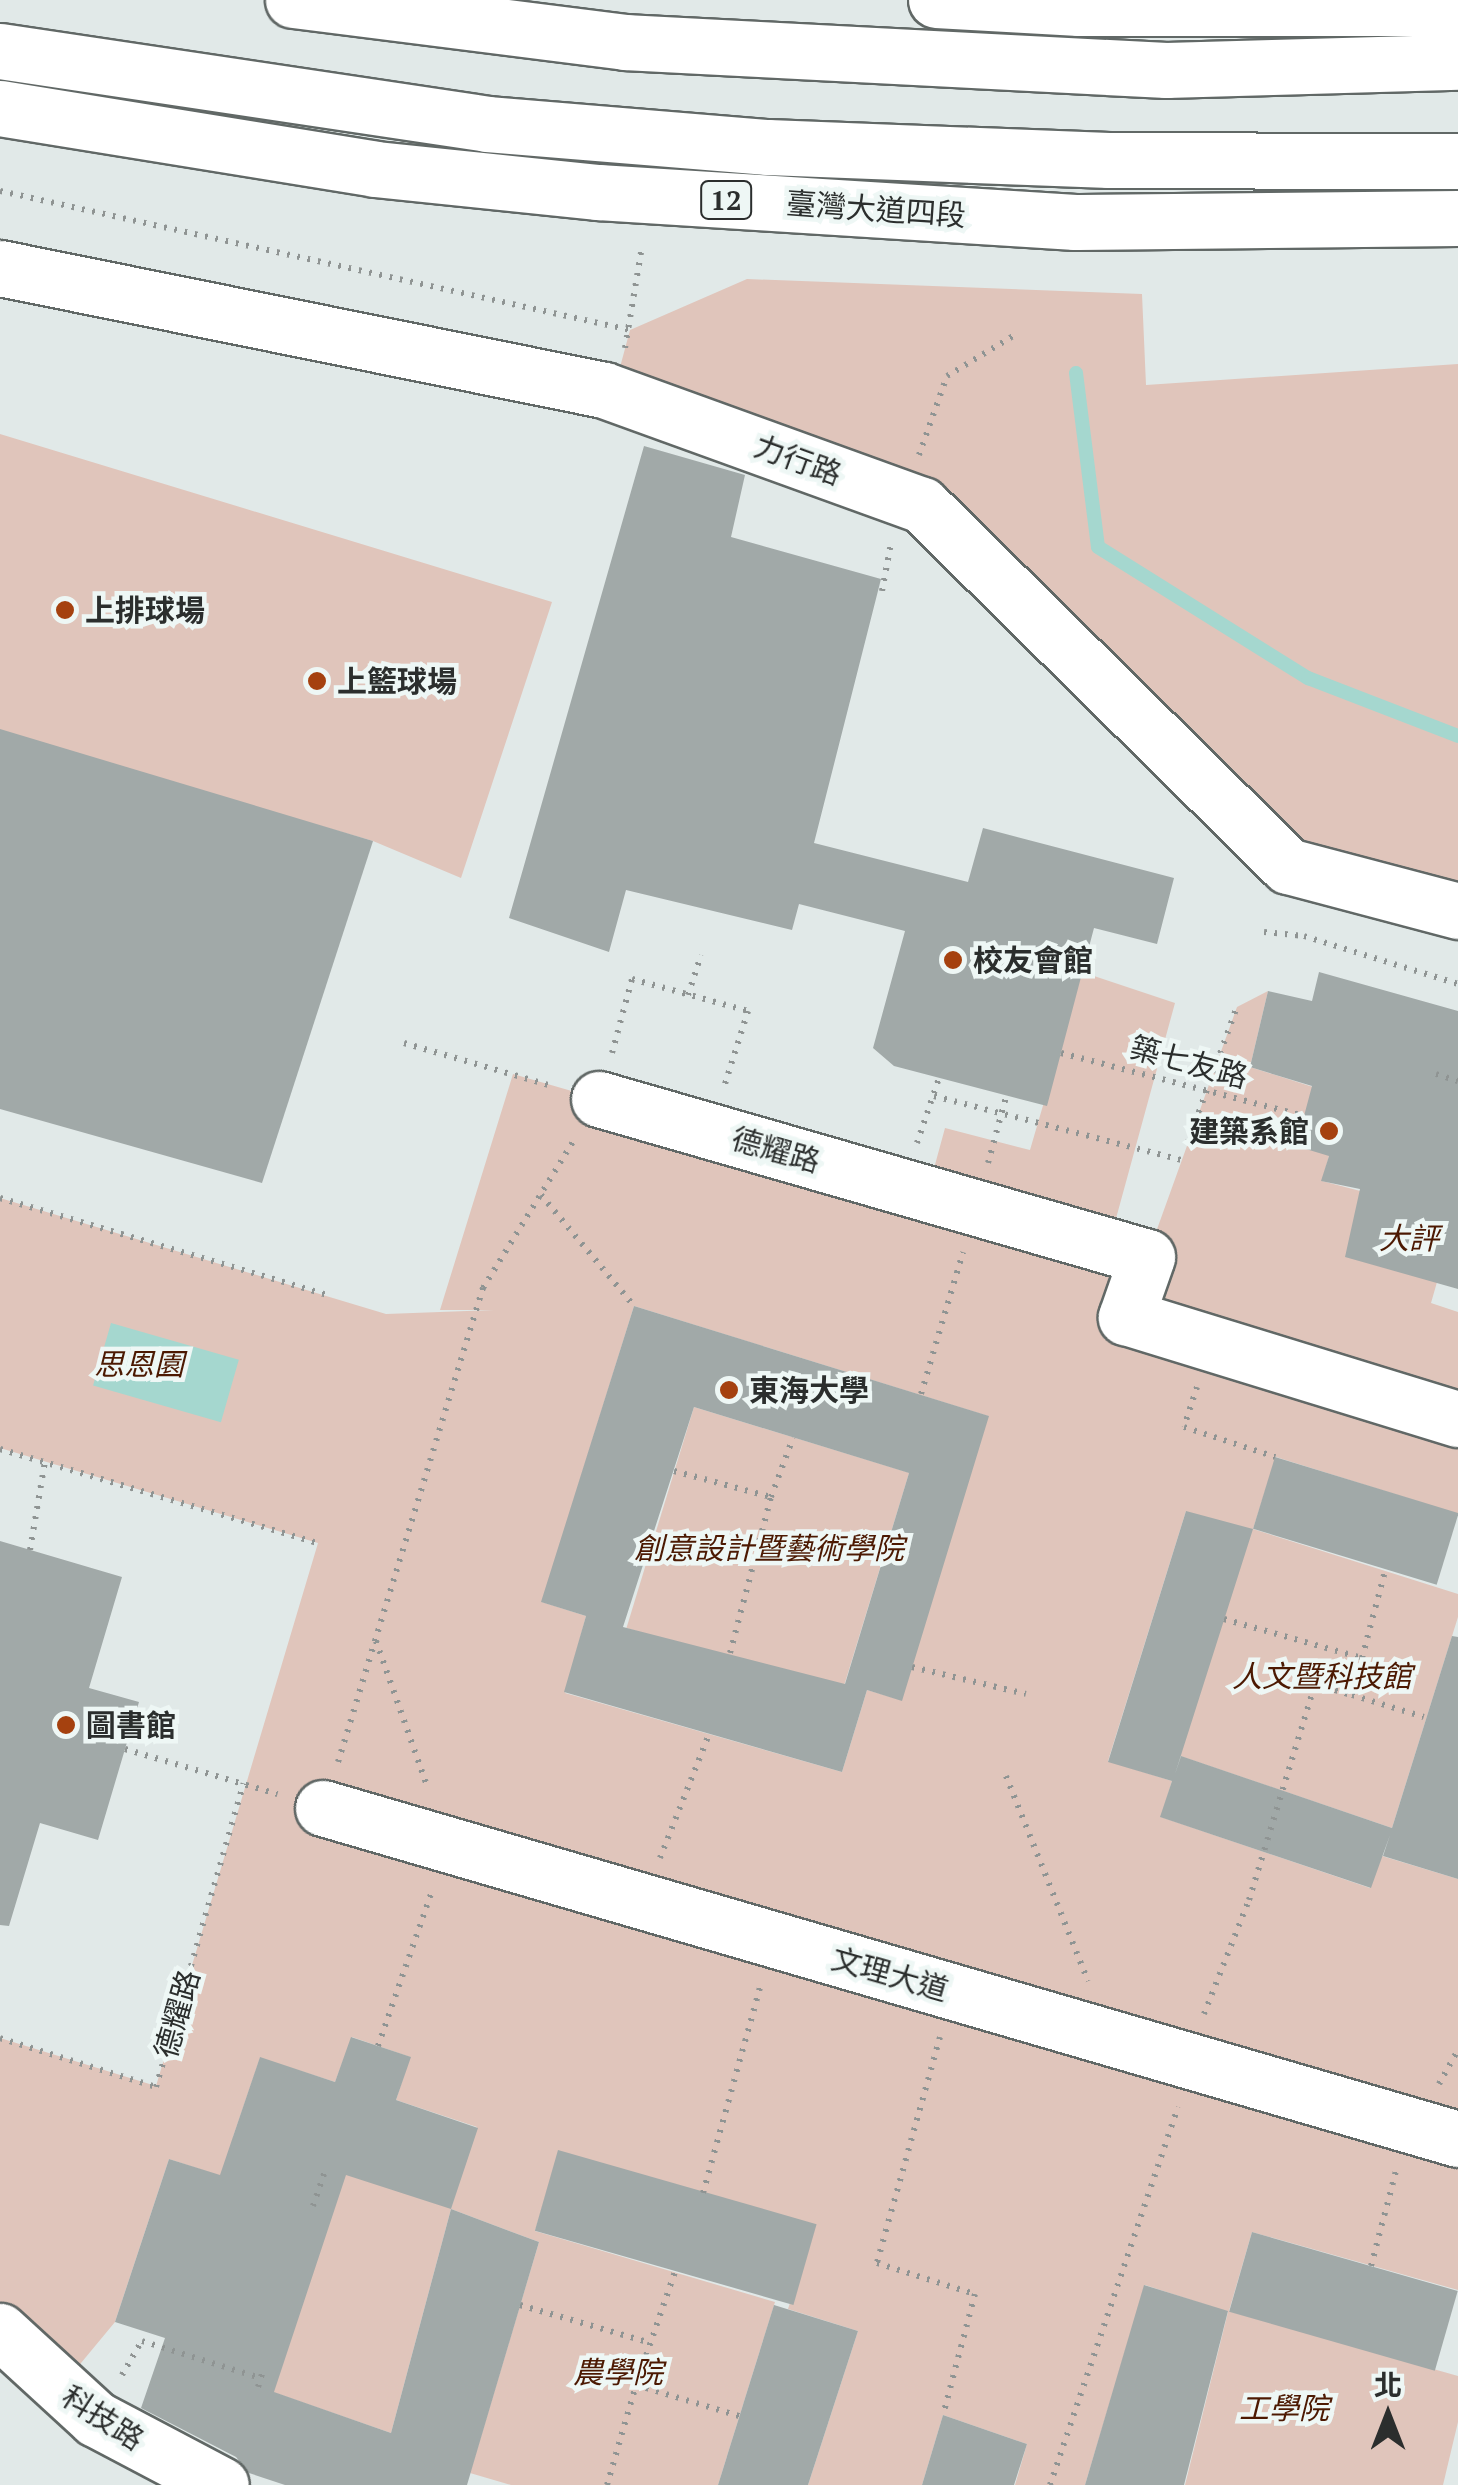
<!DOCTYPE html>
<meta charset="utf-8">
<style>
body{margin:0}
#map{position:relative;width:1458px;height:2485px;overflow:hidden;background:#e1e9e8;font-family:"PT Serif","Noto Sans TC",serif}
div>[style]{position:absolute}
.green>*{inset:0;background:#e0c5bb;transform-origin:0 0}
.water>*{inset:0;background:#a5d7cf;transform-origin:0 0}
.stream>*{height:14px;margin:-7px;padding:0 7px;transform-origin:7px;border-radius:7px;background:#a5d7cf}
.building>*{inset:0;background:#a1a9a8;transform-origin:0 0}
.path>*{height:6px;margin-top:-3px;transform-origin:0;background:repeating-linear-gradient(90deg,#8f9493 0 2.5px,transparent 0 10.5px)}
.roads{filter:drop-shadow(2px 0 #616866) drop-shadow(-2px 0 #616866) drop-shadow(0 2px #616866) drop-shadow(0 -2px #616866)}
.minor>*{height:55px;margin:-27.5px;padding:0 27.5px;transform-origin:27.5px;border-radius:27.5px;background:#fff}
.major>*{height:55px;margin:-27.5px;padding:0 27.5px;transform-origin:27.5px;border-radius:27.5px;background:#fff}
.dots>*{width:28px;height:28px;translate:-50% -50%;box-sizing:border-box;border:5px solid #eef7f5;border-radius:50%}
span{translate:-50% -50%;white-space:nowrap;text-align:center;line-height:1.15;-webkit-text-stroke:9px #eef7f5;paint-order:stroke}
.shield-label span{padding:2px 8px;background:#eef7f5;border:2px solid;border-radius:8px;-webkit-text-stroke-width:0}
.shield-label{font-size:28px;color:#2b2e2d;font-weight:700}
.street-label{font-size:30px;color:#2b2e2d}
.poi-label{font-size:30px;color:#2b2e2d;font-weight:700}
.left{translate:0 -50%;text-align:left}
.right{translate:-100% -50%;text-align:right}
.park-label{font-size:30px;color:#4c1902;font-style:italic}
.north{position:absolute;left:1338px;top:2365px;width:100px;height:100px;-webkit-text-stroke:8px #eef7f5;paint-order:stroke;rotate:0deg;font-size:28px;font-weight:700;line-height:40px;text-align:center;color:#2b2e2d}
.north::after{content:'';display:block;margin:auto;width:35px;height:45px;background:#2b2e2d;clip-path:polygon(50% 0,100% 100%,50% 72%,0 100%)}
</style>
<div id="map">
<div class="green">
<i style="clip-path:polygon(747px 279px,1142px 294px,1146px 385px,1458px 364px,1458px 911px,1288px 866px,955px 536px,608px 412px,630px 330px)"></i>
<i style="clip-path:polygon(0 434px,552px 602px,461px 878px,373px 841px,0 734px)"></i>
<i style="clip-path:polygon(evenodd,1082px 972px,1175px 1003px,1109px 1244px,1147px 1257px,1237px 1007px,1268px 991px,1250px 1067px,1313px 1087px,1329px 1156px,1322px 1181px,1456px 1216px,1431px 1303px,1458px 1312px,1458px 1514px,1276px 1457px,1253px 1529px,1458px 1594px,1458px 1617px,1392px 1828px,1180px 1756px,1186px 1511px,1108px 1761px,1172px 1781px,1161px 1817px,1370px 1888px,1382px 1856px,1458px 1879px,1458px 2290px,1252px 2232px,1229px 2311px,1458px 2376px,1458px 2422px,1443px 2485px,1185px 2485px,1228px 2312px,1145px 2285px,1085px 2485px,1015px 2485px,1027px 2444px,943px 2415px,922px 2485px,808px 2485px,858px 2331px,788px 2309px,815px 2226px,559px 2151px,535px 2231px,775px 2302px,718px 2485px,511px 2485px,470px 2473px,539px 2242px,451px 2209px,391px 2433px,258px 2387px,333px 2213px,169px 2159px,115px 2322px,52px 2398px,0 2346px,0 2038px,156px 2086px,318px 1543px,0 1448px,0 1198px,386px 1314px,494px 1310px,440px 1310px,513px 1074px,927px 1194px,945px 1128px,1030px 1150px,1082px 972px,634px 1306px,988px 1416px,901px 1700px,867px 1690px,842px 1772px,565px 1693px,586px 1616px,542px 1602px,634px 1306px,1082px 972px,352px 2037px,410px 2057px,396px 2100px,477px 2127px,451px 2208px,233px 2137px,260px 2058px,335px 2082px,352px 2037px)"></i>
<i style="left:694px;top:1407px;width:225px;height:231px;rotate:17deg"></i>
</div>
<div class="water">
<i style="left:111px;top:1323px;width:133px;height:65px;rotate:16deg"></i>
</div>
<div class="stream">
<i style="left:1076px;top:373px;width:175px;rotate:82.8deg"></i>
<i style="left:1098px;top:547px;width:248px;rotate:32deg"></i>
<i style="left:1308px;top:678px;width:161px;rotate:21.1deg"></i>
</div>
<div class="building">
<i style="clip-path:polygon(644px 446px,745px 475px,731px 537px,881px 579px,814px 843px,968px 882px,983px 828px,1174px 878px,1157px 944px,1094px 928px,1047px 1106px,894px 1066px,873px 1048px,905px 931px,799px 904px,792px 930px,626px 890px,609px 952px,509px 918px)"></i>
<i style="clip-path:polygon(0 729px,373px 841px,262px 1183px,0 1109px)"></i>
<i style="clip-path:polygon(1319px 972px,1458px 1011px,1458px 1289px,1345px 1257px,1360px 1189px,1321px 1181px,1329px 1156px,1296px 1146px,1312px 1086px,1250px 1067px,1268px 991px,1312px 1001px)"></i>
<i style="clip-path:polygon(evenodd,634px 1306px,989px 1416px,902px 1701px,867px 1690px,842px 1772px,564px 1692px,586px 1616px,541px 1602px,634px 1306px,694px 1407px,909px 1473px,845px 1684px,623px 1627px,694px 1407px)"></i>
<i style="left:1275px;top:1457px;width:192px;height:75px;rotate:17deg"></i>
<i style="clip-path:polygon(1186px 1511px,1253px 1529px,1175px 1774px,1181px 1756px,1392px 1828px,1452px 1636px,1458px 1637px,1458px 1879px,1383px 1856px,1390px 1835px,1371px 1888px,1160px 1817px,1172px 1781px,1108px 1762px)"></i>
<i style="clip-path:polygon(0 1541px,122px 1577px,89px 1688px,139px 1702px,98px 1840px,40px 1823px,9px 1926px,0 1925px)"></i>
<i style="clip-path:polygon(evenodd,351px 2037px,411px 2057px,396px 2100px,478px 2128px,451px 2209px,539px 2242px,467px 2485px,285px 2485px,249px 2473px,236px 2457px,141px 2408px,165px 2338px,115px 2322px,169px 2159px,220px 2175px,260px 2057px,335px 2082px,351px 2037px,346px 2175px,451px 2209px,391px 2433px,274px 2392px,346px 2175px)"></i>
<i style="left:558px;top:2150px;width:269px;height:84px;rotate:16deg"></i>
<i style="left:1252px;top:2232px;width:214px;height:83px;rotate:16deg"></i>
<i style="clip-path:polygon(1144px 2285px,1228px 2311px,1184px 2485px,1085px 2485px)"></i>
<i style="clip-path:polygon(774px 2305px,858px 2331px,808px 2485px,718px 2485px)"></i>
<i style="clip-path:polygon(943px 2415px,1027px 2444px,1014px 2485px,922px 2485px)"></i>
</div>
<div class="path">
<i style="left:0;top:191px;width:645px;rotate:12.44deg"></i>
<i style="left:625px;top:348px;width:103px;rotate:-80.5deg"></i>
<i style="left:919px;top:455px;width:84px;rotate:-70.5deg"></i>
<i style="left:947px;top:376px;width:83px;rotate:-31.2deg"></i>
<i style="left:882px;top:591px;width:49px;rotate:-79.4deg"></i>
<i style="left:1264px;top:932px;width:40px;rotate:5.7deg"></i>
<i style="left:1304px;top:936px;width:161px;rotate:17.3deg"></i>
<i style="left:688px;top:995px;width:42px;rotate:-72deg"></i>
<i style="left:404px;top:1043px;width:157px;rotate:16.2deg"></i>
<i style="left:612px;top:1053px;width:77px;rotate:-74.9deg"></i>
<i style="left:632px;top:979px;width:120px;rotate:15.4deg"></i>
<i style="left:748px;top:1011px;width:80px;rotate:107.5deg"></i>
<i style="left:1061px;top:1053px;width:251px;rotate:14.5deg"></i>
<i style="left:1436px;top:1074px;width:23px;rotate:18deg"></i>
<i style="left:934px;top:1096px;width:255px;rotate:14.5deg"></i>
<i style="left:1188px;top:1142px;width:144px;rotate:-70.1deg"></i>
<i style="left:917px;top:1143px;width:69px;rotate:-71.3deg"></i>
<i style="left:988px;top:1163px;width:68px;rotate:-74.7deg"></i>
<i style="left:541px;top:1195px;width:145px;rotate:50deg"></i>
<i style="left:0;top:1198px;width:339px;rotate:16.5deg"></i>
<i style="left:1197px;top:1387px;width:42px;rotate:108deg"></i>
<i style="left:1184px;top:1427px;width:96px;rotate:18.2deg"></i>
<i style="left:921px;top:1394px;width:148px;rotate:-73.5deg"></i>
<i style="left:0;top:1449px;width:332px;rotate:16.5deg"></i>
<i style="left:674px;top:1471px;width:100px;rotate:15deg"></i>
<i style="left:771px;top:1497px;width:63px;rotate:-69.6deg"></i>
<i style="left:30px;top:1550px;width:90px;rotate:-80.4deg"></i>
<i style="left:1224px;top:1619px;width:143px;rotate:15.8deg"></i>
<i style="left:1362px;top:1658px;width:38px;rotate:105deg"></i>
<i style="left:1352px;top:1695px;width:75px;rotate:17deg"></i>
<i style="left:376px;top:1641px;width:157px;rotate:70.6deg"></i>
<i style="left:730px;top:1653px;width:161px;rotate:-75.3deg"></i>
<i style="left:1362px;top:1658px;width:90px;rotate:-75.2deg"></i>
<i style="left:912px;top:1667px;width:117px;rotate:13.3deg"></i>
<i style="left:125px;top:1749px;width:159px;rotate:16.5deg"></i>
<i style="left:338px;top:1762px;width:496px;rotate:-73deg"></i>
<i style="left:483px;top:1288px;width:177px;rotate:-58.4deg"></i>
<i style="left:1006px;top:1776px;width:221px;rotate:68.2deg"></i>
<i style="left:660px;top:1858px;width:133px;rotate:-68.4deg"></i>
<i style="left:1204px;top:2014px;width:123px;rotate:-68.5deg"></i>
<i style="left:1249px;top:1900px;width:226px;rotate:-73deg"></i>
<i style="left:1315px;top:1684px;width:39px;rotate:17deg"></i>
<i style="left:940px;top:2037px;width:235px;rotate:105.6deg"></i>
<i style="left:877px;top:2263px;width:103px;rotate:17.6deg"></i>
<i style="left:975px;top:2294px;width:125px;rotate:104.8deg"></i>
<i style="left:0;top:2038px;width:164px;rotate:17.4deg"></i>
<i style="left:156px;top:2087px;width:316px;rotate:-73.9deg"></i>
<i style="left:378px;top:2046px;width:164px;rotate:-70.8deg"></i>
<i style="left:1439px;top:2084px;width:39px;rotate:-61deg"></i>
<i style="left:703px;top:2193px;width:217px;rotate:-74.5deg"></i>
<i style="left:313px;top:2206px;width:40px;rotate:-71.1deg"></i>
<i style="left:1371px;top:2266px;width:98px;rotate:-75.3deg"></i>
<i style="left:520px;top:2305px;width:136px;rotate:16.2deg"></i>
<i style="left:122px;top:2375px;width:39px;rotate:-60deg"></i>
<i style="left:142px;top:2341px;width:124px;rotate:17.4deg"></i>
<i style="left:636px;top:2385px;width:120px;rotate:-71deg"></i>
<i style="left:258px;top:2387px;width:17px;rotate:-73deg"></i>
<i style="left:607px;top:2485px;width:104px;rotate:-73.8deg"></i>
<i style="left:636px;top:2385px;width:108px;rotate:16.8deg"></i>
<i style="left:1050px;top:2485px;width:399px;rotate:-71.3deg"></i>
</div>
<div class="roads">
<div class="minor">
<i style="left:0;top:268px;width:616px;rotate:11.42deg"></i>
<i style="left:604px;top:390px;width:338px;rotate:19.9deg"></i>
<i style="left:922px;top:505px;width:514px;rotate:44.61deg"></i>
<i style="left:1288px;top:866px;width:176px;rotate:14.8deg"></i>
<i style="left:599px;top:1099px;width:570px;rotate:16.08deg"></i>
<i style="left:1147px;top:1257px;width:64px;rotate:109.3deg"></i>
<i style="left:1126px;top:1317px;width:347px;rotate:17.1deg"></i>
<i style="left:323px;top:1808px;width:1182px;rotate:16.26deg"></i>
<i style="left:0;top:2331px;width:130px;rotate:42.5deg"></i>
<i style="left:96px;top:2419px;width:141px;rotate:27.8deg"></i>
</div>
<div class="major">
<i style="left:293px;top:0;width:334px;rotate:7.2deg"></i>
<i style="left:624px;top:42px;width:543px;rotate:2.96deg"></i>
<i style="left:1166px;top:70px;width:292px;rotate:-1.6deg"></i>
<i style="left:936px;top:0;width:143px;rotate:3.2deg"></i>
<i style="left:1079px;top:8px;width:379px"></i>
<i style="left:0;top:51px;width:492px;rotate:8.5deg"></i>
<i style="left:487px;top:124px;width:282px;rotate:4.7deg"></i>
<i style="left:768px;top:147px;width:341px;rotate:2.2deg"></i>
<i style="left:1109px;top:160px;width:349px;rotate:0.2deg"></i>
<i style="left:0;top:108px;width:380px;rotate:9.2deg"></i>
<i style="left:375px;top:169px;width:224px;rotate:5.9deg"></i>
<i style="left:598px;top:192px;width:478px;rotate:3.6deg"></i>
<i style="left:1075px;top:222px;width:383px;rotate:-0.6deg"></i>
</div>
</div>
<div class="dots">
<i style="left:65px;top:610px;background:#a5410f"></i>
<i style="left:317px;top:681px;background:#a5410f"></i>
<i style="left:953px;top:960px;background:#a5410f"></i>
<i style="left:1329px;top:1131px;background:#a5410f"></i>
<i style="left:729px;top:1390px;background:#a5410f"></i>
<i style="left:66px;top:1725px;background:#a5410f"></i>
</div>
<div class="shield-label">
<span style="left:726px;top:200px">12</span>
</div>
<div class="street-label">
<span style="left:876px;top:209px;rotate:4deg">臺灣大道四段</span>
<span style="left:798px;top:460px;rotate:20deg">力行路</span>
<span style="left:1189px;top:1062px;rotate:15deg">築七友路</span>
<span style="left:776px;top:1150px;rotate:16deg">德耀路</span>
<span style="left:890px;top:1974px;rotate:16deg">文理大道</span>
<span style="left:177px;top:2014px;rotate:-74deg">德耀路</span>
<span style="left:103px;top:2418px;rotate:33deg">科技路</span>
</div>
<div class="poi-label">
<span class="left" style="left:85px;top:610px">上排球場</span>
<span class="left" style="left:337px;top:681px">上籃球場</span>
<span class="left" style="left:973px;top:960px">校友會館</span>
<span class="right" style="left:1309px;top:1131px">建築系館</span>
<span class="left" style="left:749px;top:1390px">東海大學</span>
<span class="left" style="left:86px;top:1725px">圖書館</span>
</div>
<div class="park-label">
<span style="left:1409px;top:1238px">大評</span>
<span style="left:139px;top:1364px">思恩園</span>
<span style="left:769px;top:1548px">創意設計暨藝術學院</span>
<span style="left:1322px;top:1676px">人文暨科技館</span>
<span style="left:618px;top:2372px">農學院</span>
<span style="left:1284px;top:2408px">工學院</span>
</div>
<div class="north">北</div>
</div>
